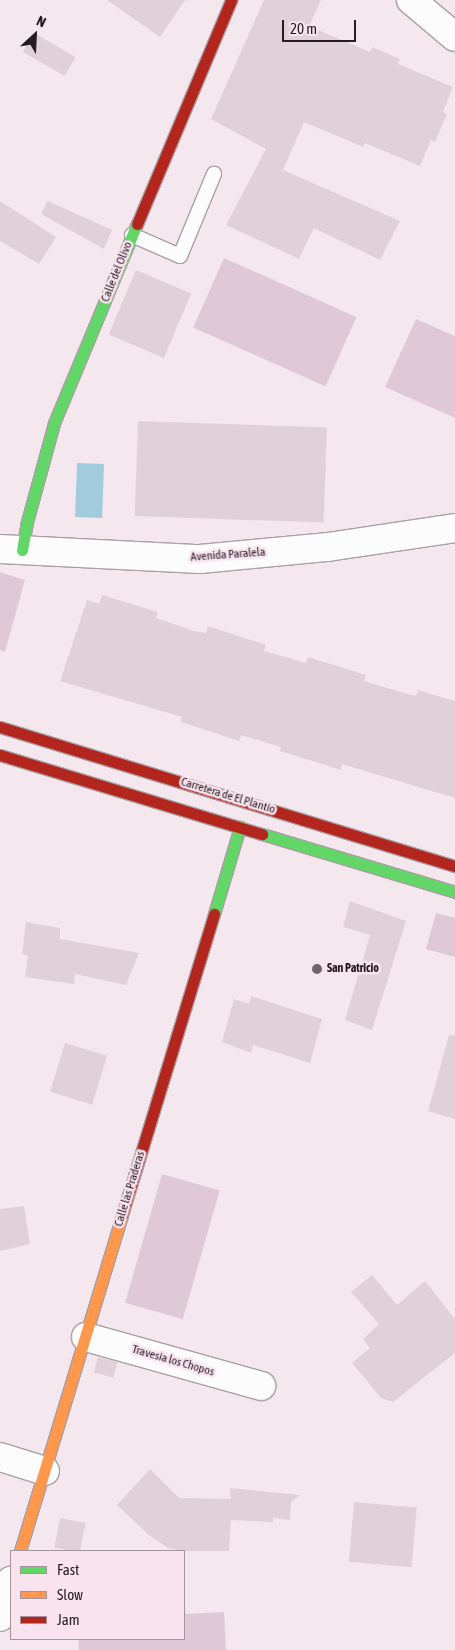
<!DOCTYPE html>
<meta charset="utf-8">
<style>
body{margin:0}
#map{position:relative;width:455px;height:1650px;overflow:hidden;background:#f4e8ee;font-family:"Asap Condensed",sans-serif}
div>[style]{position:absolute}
.green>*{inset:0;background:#e0c9d6;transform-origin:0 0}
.water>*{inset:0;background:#a2cbdb;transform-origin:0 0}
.building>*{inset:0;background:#e0d1d9;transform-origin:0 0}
.roads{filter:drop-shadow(1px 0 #a9a0a5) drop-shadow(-1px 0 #a9a0a5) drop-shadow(0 1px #a9a0a5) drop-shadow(0 -1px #a9a0a5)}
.lane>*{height:14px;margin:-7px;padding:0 7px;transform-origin:7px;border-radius:7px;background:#fdfcfc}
.street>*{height:28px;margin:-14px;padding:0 14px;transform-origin:14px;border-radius:14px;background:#fdfcfc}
.fast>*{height:11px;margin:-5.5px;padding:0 5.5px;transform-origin:5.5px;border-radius:5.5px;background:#63d668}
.slow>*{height:11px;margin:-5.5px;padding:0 5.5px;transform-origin:5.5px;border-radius:5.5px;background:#ff974d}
.jam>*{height:11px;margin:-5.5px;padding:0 5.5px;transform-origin:5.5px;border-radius:5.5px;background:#b3261e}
.dots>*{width:14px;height:14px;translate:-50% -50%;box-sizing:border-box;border:2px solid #f9e3ef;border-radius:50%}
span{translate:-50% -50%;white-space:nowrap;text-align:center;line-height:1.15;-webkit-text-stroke:5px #f9e3ef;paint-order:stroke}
.street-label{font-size:12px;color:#241c20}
.poi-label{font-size:12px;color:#241c20;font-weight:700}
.left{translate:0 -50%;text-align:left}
.legend{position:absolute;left:10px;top:1550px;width:175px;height:90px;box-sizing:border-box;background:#f9e3ef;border:1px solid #a4939c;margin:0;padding:6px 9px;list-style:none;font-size:15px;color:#241c20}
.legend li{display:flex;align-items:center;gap:10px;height:25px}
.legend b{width:25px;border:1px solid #a4939c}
.north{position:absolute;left:10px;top:10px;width:50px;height:50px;-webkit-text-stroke:4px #f9e3ef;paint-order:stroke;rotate:25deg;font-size:14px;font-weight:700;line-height:20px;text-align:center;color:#241c20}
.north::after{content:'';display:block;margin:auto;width:18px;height:22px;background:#241c20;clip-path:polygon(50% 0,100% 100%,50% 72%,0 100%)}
.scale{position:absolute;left:282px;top:20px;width:74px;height:22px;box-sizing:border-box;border:2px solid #241c20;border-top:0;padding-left:6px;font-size:15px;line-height:18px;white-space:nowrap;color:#241c20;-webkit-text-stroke:4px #f9e3ef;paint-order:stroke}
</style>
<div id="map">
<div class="green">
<i style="left:224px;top:258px;width:145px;height:76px;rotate:24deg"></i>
<i style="clip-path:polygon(416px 319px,455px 336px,455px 418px,385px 387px)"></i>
<i style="clip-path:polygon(0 572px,25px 580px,5px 652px,0 650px)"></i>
<i style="clip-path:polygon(436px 913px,455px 918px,455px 957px,426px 949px)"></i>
<i style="left:162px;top:1174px;width:60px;height:134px;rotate:16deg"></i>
<i style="clip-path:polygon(224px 1612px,226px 1650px,79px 1650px,78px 1639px,184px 1639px,184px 1614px)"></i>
</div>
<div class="water">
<i style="left:77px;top:463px;width:27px;height:54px;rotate:2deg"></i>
</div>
<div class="building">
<i style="clip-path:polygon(107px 0,185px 0,160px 37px)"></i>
<i style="clip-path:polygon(264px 0,321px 0,309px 26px,370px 52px,372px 47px,400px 59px,398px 64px,453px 87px,443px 112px,447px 114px,435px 142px,431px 140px,420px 166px,365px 143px,363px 147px,304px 122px,283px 170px,400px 221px,380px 260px,314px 228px,299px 259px,226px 225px,266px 149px,211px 119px)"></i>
<i style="left:34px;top:33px;width:48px;height:22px;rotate:30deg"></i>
<i style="clip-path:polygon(0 201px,56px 237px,39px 264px,0 241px)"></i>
<i style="clip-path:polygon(48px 201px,112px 230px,104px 249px,41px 214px)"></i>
<i style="left:136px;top:270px;width:60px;height:70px;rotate:23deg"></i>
<i style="left:138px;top:421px;width:189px;height:95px;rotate:2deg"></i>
<i style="clip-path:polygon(102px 595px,158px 612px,156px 618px,194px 631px,206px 633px,208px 626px,266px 645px,264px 651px,306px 663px,308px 657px,366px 675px,364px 681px,404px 693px,416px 696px,418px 690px,455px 701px,455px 798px,342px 764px,341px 770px,280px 751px,281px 747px,241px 735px,239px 741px,181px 722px,182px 717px,60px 681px,87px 600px,99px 604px)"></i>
<i style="clip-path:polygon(350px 901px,406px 921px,372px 1030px,345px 1020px,370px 935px,343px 927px)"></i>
<i style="clip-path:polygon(26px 922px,60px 928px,60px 939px,139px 953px,126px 985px,75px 974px,74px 984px,25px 977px,28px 956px,22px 954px)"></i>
<i style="clip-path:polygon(251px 996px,322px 1019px,310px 1063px,253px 1045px,251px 1053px,222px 1042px,234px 999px,249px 1004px)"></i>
<i style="clip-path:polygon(449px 1035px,455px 1036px,455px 1119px,428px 1111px)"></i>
<i style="left:65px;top:1043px;width:44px;height:51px;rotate:17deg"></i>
<i style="clip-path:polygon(24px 1206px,30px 1244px,0 1251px,0 1209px)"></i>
<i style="clip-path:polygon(372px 1275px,397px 1305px,425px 1281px,455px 1319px,455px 1353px,393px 1402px,381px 1398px,352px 1363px,370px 1348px,363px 1339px,379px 1324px,351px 1292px)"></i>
<i style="left:98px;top:1357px;width:20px;height:16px;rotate:15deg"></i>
<i style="clip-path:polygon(150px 1469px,179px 1498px,231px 1499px,230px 1488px,300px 1495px,291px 1502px,290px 1520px,273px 1518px,273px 1522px,231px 1520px,229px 1551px,184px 1551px,168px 1548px,150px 1536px,117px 1505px)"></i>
<i style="left:354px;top:1502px;width:63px;height:60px;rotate:5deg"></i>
<i style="left:60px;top:1518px;width:26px;height:30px;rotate:11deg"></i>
</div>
<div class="roads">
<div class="lane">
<i style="left:132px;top:235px;width:52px;rotate:23.6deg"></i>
<i style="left:180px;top:256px;width:89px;rotate:-67.5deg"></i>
</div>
<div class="street">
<i style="left:411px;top:0;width:57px;rotate:40.1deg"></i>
<i style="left:0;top:549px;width:200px;rotate:2.9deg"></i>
<i style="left:200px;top:559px;width:129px;rotate:-5.4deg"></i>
<i style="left:328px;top:547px;width:128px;rotate:-8.5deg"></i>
<i style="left:86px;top:1337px;width:182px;rotate:15.6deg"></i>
<i style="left:0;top:1457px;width:47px;rotate:17.3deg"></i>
<i style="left:0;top:1617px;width:38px;rotate:-73deg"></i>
</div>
<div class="fast">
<i style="left:22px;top:550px;width:28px;rotate:-80deg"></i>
<i style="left:27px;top:522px;width:103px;rotate:-74.7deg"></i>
<i style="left:54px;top:423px;width:216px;rotate:-67.4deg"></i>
<i style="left:262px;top:834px;width:202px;rotate:16.7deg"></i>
<i style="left:214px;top:914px;width:91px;rotate:-73.4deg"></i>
</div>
<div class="slow">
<i style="left:20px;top:1551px;width:351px;rotate:-73.1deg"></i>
</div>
<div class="jam">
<i style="left:137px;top:224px;width:243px;rotate:-67.2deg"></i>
<i style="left:0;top:727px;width:476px;rotate:17deg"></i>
<i style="left:0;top:755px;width:274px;rotate:16.8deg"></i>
<i style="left:122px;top:1215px;width:315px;rotate:-73deg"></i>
</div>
</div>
<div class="dots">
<i style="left:317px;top:969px;background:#6d6368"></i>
</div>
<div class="street-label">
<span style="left:117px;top:272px;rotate:-68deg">Calle del Olivo</span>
<span style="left:228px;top:555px;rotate:-4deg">Avenida Paralela</span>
<span style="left:228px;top:796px;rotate:17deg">Carretera de El Plantío</span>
<span style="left:130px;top:1189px;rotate:-73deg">Calle las Praderas</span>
<span style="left:173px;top:1361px;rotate:16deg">Travesía los Chopos</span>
</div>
<div class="poi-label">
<span class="left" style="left:327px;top:969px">San Patricio</span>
</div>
<ul class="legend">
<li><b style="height:6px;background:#63d668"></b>Fast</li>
<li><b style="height:6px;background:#ff974d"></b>Slow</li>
<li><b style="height:6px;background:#b3261e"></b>Jam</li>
</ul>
<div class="north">N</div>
<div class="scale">20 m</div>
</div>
